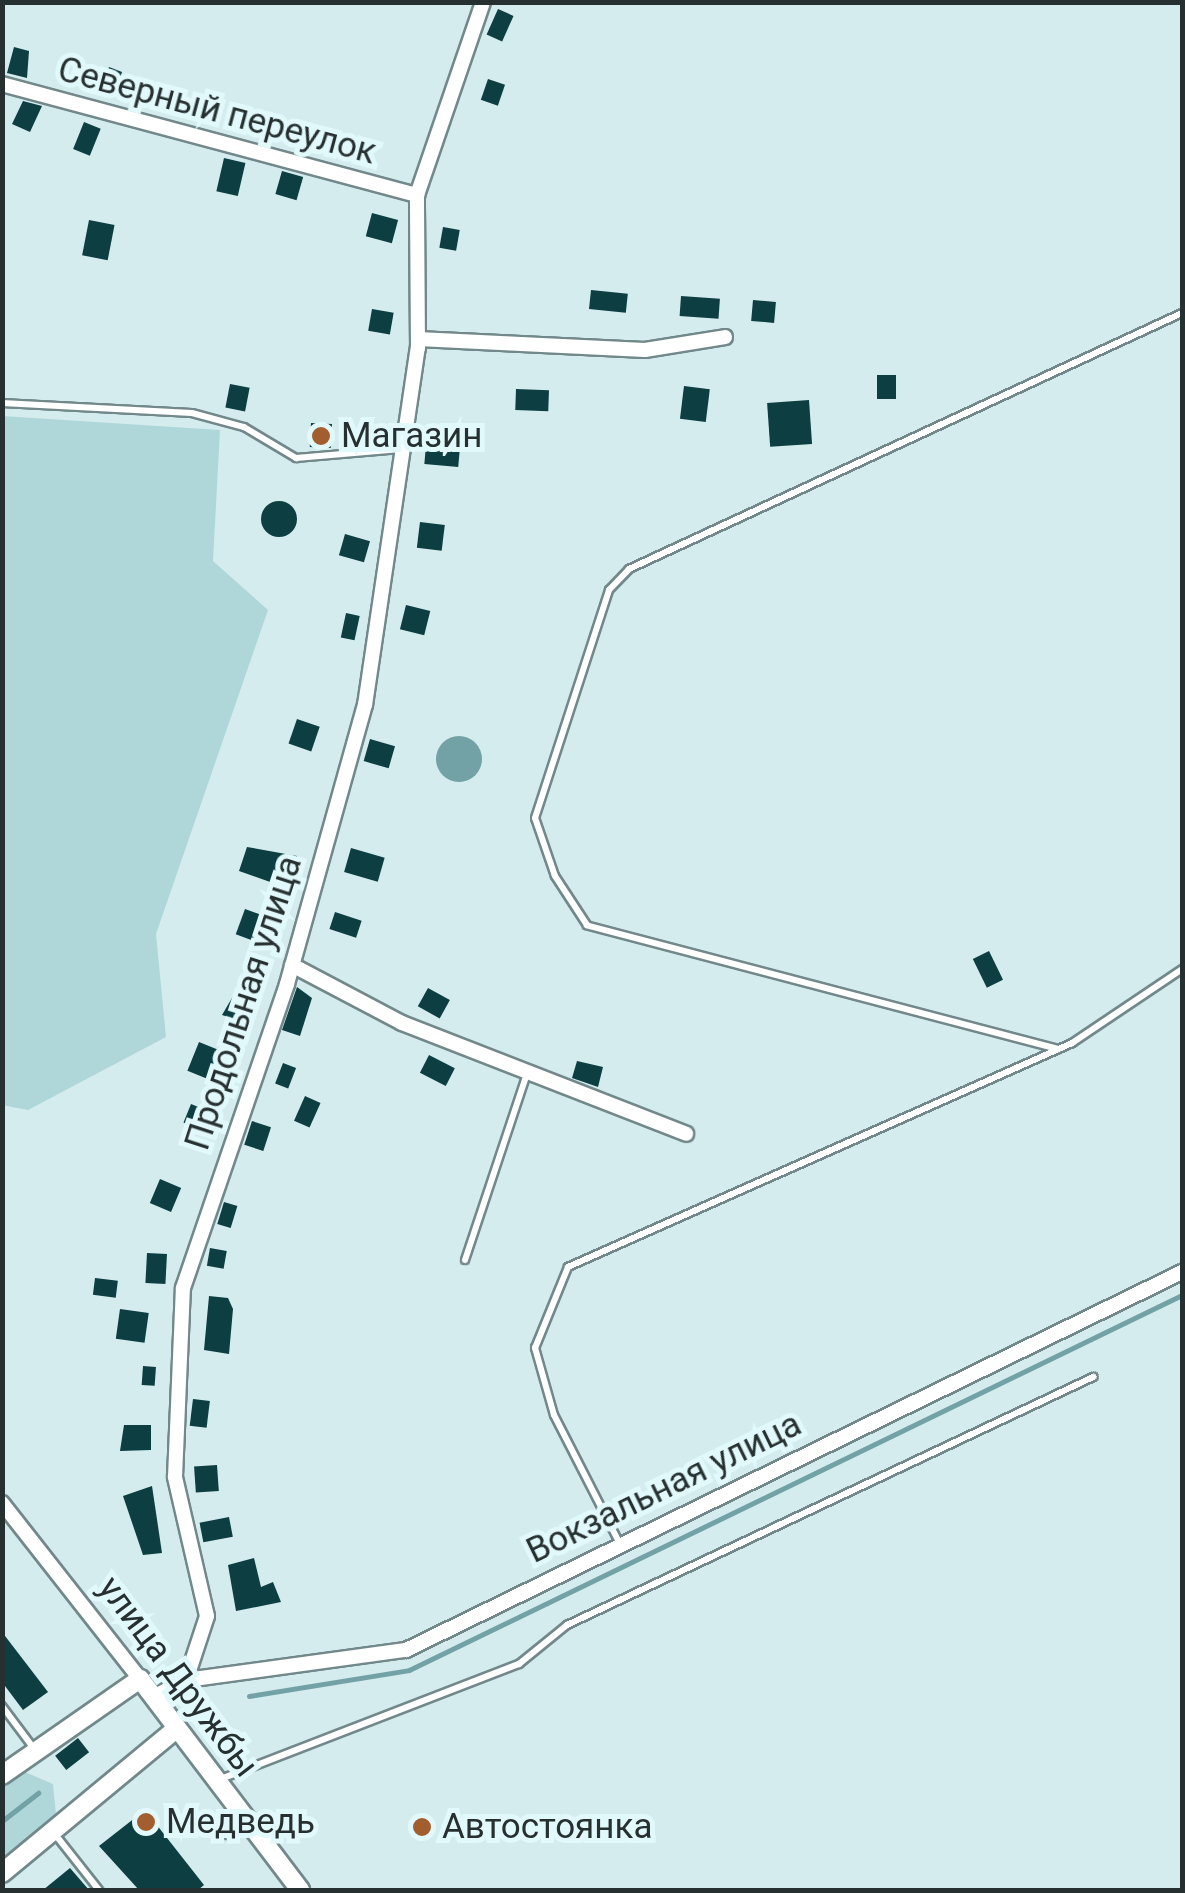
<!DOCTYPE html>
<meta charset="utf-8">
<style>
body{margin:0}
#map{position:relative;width:1185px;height:1893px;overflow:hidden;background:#d4ecee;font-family:Roboto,sans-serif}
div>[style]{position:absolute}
.green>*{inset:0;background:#afd7da}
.water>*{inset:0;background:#72a2a6}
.round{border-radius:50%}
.stream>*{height:5px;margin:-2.5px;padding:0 2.5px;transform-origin:2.5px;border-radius:2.5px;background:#72a2a6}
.building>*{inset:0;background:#0c3e42;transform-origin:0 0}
.roads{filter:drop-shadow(2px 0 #72888a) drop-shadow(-2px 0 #72888a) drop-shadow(0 2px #72888a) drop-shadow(0 -2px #72888a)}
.service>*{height:6px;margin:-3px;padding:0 3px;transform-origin:3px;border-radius:3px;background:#fff}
.minor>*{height:14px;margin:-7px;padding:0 7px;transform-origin:7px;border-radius:7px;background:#fff}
.tertiary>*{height:18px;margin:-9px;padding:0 9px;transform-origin:9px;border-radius:9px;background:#fff}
.dots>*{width:28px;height:28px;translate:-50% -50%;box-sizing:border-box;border:5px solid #e1f9fb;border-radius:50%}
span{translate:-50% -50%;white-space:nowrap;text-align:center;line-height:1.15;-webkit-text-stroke:10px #e1f9fb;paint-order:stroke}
.street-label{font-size:35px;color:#273031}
.poi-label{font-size:35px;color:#273031}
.left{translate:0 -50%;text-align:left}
.frame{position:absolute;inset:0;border:5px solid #273031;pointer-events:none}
</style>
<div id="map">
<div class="green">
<i style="clip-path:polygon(2px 416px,220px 430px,213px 561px,268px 610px,156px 934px,166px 1037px,28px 1110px,2px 1105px)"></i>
<i style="clip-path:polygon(25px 1772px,53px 1784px,56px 1815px,3px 1862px,3px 1784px)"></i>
</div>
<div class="water">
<i class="round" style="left:436px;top:736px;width:46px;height:46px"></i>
</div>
<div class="stream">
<i style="left:249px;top:1696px;width:162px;rotate:-9.2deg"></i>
<i style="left:409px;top:1670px;width:859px;rotate:-25.88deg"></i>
<i style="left:2px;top:1821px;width:46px;rotate:-37.9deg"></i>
</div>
<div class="building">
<i style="left:498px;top:9px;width:17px;height:28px;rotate:24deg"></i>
<i style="clip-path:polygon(14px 47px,29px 51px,27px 78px,7px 73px)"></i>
<i style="left:109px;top:67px;width:14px;height:22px;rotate:21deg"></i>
<i style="left:488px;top:79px;width:18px;height:22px;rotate:19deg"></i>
<i style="clip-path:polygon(23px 101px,42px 106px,30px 132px,12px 124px)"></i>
<i style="left:84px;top:122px;width:18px;height:29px;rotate:22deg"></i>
<i style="left:224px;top:158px;width:22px;height:34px;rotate:13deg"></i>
<i style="left:282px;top:171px;width:22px;height:24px;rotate:16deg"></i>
<i style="left:372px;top:213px;width:27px;height:24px;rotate:15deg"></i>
<i style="left:89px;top:220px;width:26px;height:36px;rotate:11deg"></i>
<i style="left:443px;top:227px;width:17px;height:21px;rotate:10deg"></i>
<i style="left:591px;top:290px;width:37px;height:19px;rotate:6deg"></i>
<i style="left:681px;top:296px;width:39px;height:20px;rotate:4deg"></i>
<i style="left:753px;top:300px;width:23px;height:21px;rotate:5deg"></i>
<i style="left:372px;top:309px;width:22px;height:22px;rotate:10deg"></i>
<i style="left:877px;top:375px;width:19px;height:24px"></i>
<i style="left:230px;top:384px;width:20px;height:24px;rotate:11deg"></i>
<i style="left:684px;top:386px;width:26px;height:33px;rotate:7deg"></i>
<i style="left:516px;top:389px;width:33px;height:21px;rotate:2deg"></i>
<i style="left:809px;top:400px;width:44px;height:42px;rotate:86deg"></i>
<i style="left:311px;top:423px;width:21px;height:24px;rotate:3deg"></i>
<i style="left:426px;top:445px;width:34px;height:19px;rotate:5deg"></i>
<i class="round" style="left:261px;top:501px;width:36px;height:36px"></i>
<i style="left:420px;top:522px;width:25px;height:26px;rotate:7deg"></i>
<i style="left:345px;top:534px;width:26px;height:22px;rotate:16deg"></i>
<i style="left:406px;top:605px;width:25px;height:25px;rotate:14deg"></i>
<i style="left:346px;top:613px;width:14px;height:25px;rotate:12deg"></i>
<i style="left:297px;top:719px;width:24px;height:26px;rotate:19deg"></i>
<i style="left:370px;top:739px;width:26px;height:23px;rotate:16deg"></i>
<i style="clip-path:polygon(247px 847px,297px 856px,287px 888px,239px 871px)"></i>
<i style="left:351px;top:848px;width:35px;height:25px;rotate:16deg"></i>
<i style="left:275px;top:893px;width:14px;height:22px;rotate:21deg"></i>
<i style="left:245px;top:909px;width:20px;height:27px;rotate:20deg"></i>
<i style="left:335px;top:912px;width:28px;height:18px;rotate:18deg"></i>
<i style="left:989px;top:951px;width:32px;height:18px;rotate:64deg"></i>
<i style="clip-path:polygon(239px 986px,257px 992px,247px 1023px,222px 1015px)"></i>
<i style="clip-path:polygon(297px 987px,312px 998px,300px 1036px,282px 1030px)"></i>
<i style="left:428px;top:988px;width:25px;height:21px;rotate:29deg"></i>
<i style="left:199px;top:1042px;width:22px;height:31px;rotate:22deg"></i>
<i style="left:429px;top:1055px;width:29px;height:20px;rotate:27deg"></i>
<i style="clip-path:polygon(577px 1061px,603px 1067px,598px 1087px,572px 1078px)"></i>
<i style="left:283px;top:1063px;width:14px;height:22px;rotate:21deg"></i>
<i style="left:305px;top:1096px;width:17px;height:27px;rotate:24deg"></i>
<i style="left:191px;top:1104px;width:27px;height:20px;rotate:22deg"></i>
<i style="left:252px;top:1121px;width:20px;height:25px;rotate:18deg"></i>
<i style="left:160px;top:1179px;width:23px;height:26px;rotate:23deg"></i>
<i style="left:224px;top:1202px;width:14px;height:23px;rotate:17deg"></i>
<i style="left:210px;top:1248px;width:17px;height:18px;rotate:10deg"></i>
<i style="left:147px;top:1253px;width:20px;height:30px;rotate:3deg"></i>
<i style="left:95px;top:1278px;width:23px;height:17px;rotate:7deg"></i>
<i style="clip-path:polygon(209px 1296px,228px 1298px,233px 1309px,229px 1354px,204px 1350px)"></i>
<i style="left:120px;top:1309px;width:29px;height:30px;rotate:8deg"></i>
<i style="left:143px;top:1366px;width:13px;height:19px;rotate:4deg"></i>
<i style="left:193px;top:1399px;width:17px;height:27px;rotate:7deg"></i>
<i style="clip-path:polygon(124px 1425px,151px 1425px,151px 1450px,120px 1451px)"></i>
<i style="left:217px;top:1465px;width:26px;height:23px;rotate:86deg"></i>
<i style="clip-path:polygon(152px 1486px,162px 1553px,143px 1555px,123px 1496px)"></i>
<i style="left:229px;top:1517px;width:20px;height:30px;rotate:79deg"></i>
<i style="clip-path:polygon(254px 1558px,261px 1587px,273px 1582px,281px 1602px,236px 1611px,228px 1565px)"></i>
<i style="clip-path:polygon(2px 1632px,48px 1692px,23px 1710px,2px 1682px)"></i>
<i style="left:78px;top:1738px;width:18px;height:29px;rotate:52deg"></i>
<i style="clip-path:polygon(145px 1810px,204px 1885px,198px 1890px,139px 1890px,99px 1846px)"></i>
<i style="clip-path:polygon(70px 1868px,89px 1890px,43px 1890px)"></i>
</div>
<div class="roads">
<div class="service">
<i style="left:2px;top:403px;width:190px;rotate:3deg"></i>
<i style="left:192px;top:413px;width:54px;rotate:15.1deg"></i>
<i style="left:244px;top:427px;width:61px;rotate:30.8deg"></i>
<i style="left:296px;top:458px;width:105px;rotate:-4.9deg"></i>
<i style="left:1058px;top:1049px;width:487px;rotate:-165.3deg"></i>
<i style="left:587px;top:925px;width:59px;rotate:-123.1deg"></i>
<i style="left:555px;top:876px;width:61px;rotate:-109deg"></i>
<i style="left:535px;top:818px;width:240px;rotate:-72deg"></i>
<i style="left:609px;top:590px;width:29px;rotate:-46deg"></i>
<i style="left:629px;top:569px;width:609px;rotate:-24.84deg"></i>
<i style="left:465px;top:1260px;width:196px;rotate:-71.6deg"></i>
<i style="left:620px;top:1544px;width:145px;rotate:-117.1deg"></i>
<i style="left:554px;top:1415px;width:70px;rotate:-105.8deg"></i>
<i style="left:535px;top:1348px;width:87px;rotate:-67.8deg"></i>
<i style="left:568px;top:1267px;width:552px;rotate:-23.96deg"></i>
<i style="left:1072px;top:1043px;width:133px;rotate:-33.9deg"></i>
<i style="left:2px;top:1706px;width:55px;rotate:53.1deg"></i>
<i style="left:218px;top:1780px;width:323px;rotate:-21.1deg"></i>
<i style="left:519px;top:1664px;width:62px;rotate:-39.1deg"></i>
<i style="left:567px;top:1625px;width:582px;rotate:-25.24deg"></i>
<i style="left:54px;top:1833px;width:73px;rotate:51.7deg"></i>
<i style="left:227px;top:1835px;width:23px;rotate:-40deg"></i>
</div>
<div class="minor">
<i style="left:2px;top:84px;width:430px;rotate:15deg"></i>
<i style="left:418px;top:339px;width:227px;rotate:2.8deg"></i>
<i style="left:645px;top:350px;width:81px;rotate:-9.2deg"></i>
<i style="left:292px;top:965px;width:124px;rotate:27.8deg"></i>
<i style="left:402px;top:1023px;width:305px;rotate:21.3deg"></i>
<i style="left:2px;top:1503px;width:224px;rotate:51.9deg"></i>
<i style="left:186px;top:1680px;width:67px;rotate:-71.8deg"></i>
<i style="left:207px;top:1616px;width:143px;rotate:-103deg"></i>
<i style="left:175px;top:1477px;width:189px;rotate:-87.6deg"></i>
<i style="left:183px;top:1288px;width:321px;rotate:-71.1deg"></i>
<i style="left:287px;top:984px;width:290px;rotate:-74.4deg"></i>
<i style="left:365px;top:705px;width:361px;rotate:-81.6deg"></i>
<i style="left:418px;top:348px;width:153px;rotate:-90.4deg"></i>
<i style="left:417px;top:195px;width:204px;rotate:-71.1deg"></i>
<i style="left:153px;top:1697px;width:37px;rotate:-27deg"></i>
<i style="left:186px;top:1680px;width:222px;rotate:-7.8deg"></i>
<i style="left:406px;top:1650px;width:863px;rotate:-25.97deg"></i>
</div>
<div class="tertiary">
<i style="left:2px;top:1775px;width:168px;rotate:-34.8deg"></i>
<i style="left:140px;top:1679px;width:265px;rotate:52.8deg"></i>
<i style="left:2px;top:1873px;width:227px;rotate:-39.6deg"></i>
</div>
</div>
<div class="dots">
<i style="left:321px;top:436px;background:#a25e2f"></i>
<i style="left:146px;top:1822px;background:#a25e2f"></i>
<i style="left:422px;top:1827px;background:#a25e2f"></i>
</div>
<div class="street-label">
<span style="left:217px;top:111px;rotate:15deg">Северный переулок</span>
<span style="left:244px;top:1003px;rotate:-72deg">Продольная улица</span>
<span style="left:664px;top:1488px;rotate:-26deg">Вокзальная улица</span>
<span style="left:178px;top:1677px;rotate:53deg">улица Дружбы</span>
</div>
<div class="poi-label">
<span class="left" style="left:341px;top:436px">Магазин</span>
<span class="left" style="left:166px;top:1822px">Медведь</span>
<span class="left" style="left:442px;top:1827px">Автостоянка</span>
</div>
<div class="frame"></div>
</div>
